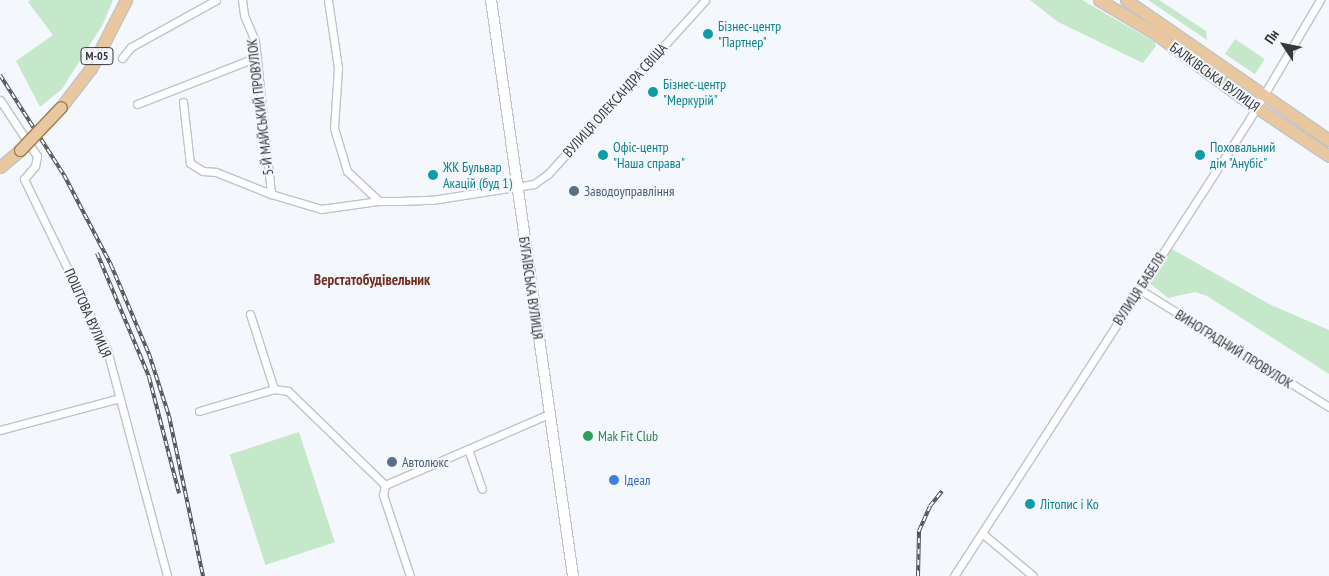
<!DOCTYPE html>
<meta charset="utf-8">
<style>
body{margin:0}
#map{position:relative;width:1329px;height:576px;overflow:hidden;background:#f4f7fc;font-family:"PT Sans Narrow",sans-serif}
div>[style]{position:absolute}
.green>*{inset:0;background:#c5e8ca;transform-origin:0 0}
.roads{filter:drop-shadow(1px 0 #c1c3c8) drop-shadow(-1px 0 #c1c3c8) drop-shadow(0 1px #c1c3c8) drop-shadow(0 -1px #c1c3c8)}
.minor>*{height:7px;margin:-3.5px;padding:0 3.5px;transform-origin:3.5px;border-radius:3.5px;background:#fff}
.secondary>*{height:10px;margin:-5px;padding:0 5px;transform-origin:5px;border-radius:5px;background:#fff}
.primary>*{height:11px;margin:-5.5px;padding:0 5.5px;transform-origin:5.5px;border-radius:5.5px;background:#e9c89f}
.rail>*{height:4px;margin-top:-2px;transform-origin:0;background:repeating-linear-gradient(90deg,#f4f7fc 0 5.5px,#4f5053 0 11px);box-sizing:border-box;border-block:1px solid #4f5053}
.bridges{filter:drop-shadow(1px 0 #a17d52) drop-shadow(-1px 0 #a17d52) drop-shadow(0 1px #a17d52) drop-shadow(0 -1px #a17d52)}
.primary-bridge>*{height:11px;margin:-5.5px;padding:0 5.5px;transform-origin:5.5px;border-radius:5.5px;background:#e9c89f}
.dots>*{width:14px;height:14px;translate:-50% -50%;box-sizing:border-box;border:2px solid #f4f7fc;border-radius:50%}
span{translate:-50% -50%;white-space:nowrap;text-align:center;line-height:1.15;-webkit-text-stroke:4px #f4f7fc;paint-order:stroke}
.shield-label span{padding:1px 4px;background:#f4f7fc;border:1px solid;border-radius:4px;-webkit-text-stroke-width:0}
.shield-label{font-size:12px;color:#363739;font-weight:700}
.culture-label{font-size:14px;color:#0d838f}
.left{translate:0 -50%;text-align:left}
.street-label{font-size:14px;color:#363739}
.service-label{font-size:14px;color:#4e5e75}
.leisure-label{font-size:14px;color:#27864d}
.shop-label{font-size:14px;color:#366cbe}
.neighbourhood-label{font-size:15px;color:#742f25;font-weight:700}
.north{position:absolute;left:1259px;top:20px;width:50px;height:50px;-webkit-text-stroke:4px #f4f7fc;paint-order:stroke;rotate:304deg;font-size:14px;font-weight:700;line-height:20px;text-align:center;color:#363739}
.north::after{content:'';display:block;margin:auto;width:18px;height:22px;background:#363739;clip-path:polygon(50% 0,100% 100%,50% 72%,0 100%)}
</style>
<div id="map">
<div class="green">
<i style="clip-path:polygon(30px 0,113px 0,103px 24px,62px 89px,40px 107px,16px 61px,53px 35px,28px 2px)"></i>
<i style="clip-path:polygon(1030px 0,1082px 0,1155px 42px,1156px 46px,1143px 63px,1058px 22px)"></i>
<i style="clip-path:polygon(1148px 0,1159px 0,1206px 31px,1207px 40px)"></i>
<i style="left:1235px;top:39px;width:36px;height:18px;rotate:34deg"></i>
<i style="clip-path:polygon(1170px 248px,1271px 305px,1329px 330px,1329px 374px,1207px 296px,1195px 292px,1168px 298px,1148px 282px)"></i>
<i style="left:299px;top:432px;width:116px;height:73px;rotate:72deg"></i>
</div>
<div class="roads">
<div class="minor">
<i style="left:242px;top:0;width:15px;rotate:82deg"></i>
<i style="left:244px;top:15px;width:28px;rotate:67deg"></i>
<i style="left:255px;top:41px;width:154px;rotate:84deg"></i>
<i style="left:271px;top:194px;width:52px;rotate:16.7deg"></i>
<i style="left:321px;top:209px;width:59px;rotate:-7.9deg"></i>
<i style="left:328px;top:0;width:69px;rotate:81.6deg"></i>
<i style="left:338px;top:68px;width:60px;rotate:93.8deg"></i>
<i style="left:334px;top:128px;width:45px;rotate:73.2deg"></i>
<i style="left:347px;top:171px;width:44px;rotate:43.2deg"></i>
<i style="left:379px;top:201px;width:20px"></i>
<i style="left:399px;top:201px;width:33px;rotate:-2deg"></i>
<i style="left:432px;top:200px;width:103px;rotate:-8.9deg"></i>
<i style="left:534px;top:184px;width:17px;rotate:-36deg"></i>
<i style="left:548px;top:174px;width:234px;rotate:-47.9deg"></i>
<i style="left:122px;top:58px;width:14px;rotate:-51deg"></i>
<i style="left:131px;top:47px;width:97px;rotate:-28.9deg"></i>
<i style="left:0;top:100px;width:67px;rotate:56.5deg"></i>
<i style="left:37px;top:156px;width:10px;rotate:101deg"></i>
<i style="left:35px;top:166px;width:17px;rotate:130deg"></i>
<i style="left:24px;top:179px;width:190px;rotate:64.1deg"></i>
<i style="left:107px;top:350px;width:234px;rotate:75.1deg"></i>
<i style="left:183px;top:102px;width:61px;rotate:83.5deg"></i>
<i style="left:190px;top:163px;width:15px;rotate:32deg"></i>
<i style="left:203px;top:171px;width:13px;rotate:4deg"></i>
<i style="left:216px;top:172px;width:59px;rotate:21.8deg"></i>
<i style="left:137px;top:104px;width:129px;rotate:-21.4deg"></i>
<i style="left:1139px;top:289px;width:224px;rotate:31.8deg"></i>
<i style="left:250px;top:314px;width:79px;rotate:72.3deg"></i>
<i style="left:199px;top:411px;width:78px;rotate:-16.3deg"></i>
<i style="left:274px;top:389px;width:14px;rotate:8deg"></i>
<i style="left:288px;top:391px;width:135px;rotate:44.1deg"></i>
<i style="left:0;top:430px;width:124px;rotate:-14.9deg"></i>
<i style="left:468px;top:449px;width:42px;rotate:70.7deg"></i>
<i style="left:385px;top:485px;width:179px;rotate:-23.4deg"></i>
<i style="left:385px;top:485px;width:10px;rotate:101deg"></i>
<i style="left:383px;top:495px;width:85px;rotate:71.6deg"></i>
<i style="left:983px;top:534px;width:65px;rotate:40deg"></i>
<i style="left:954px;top:576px;width:543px;rotate:-57.1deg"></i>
<i style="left:1249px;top:120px;width:139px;rotate:-59.4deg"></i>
</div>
<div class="secondary">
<i style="left:491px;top:0;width:582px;rotate:81.9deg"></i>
</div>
<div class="primary">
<i style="left:1099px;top:0;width:66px;rotate:30.8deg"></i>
<i style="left:1156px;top:34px;width:106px;rotate:36.5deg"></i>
<i style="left:1241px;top:97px;width:106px;rotate:33.8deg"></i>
<i style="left:1126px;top:0;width:247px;rotate:34.6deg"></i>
<i style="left:61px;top:107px;width:49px;rotate:-52.4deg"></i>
<i style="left:91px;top:68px;width:76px;rotate:-62.8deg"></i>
<i style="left:0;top:167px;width:26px;rotate:-40deg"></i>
</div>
</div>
<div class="rail">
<i style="left:0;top:75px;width:119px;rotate:57.4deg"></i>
<i style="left:64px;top:175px;width:102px;rotate:62.4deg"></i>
<i style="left:111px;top:265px;width:97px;rotate:66.9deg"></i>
<i style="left:149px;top:354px;width:65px;rotate:72.1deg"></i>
<i style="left:169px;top:416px;width:164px;rotate:78deg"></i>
<i style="left:97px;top:253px;width:134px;rotate:67.2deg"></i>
<i style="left:149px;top:377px;width:120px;rotate:75.5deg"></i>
<i style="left:918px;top:576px;width:45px;rotate:-88.7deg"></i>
<i style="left:919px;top:531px;width:27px;rotate:-66deg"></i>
<i style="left:930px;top:506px;width:19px;rotate:-51deg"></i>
</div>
<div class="bridges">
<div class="primary-bridge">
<i style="left:20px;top:150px;width:59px;rotate:-46.4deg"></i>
</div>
</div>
<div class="dots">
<i style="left:708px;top:34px;background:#0f9aa8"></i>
<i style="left:653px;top:92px;background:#0f9aa8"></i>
<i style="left:603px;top:155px;background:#0f9aa8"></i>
<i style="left:1200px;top:155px;background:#0f9aa8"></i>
<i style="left:433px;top:175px;background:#0f9aa8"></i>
<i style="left:574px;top:191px;background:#5c6f8a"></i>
<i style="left:588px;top:436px;background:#2e9e5b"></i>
<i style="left:392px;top:462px;background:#5c6f8a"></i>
<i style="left:614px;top:480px;background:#3f7fe0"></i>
<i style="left:1030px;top:504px;background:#0f9aa8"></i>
</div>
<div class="shield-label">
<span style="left:97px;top:56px">М-05</span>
</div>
<div class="culture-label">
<span class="left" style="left:718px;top:34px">Бізнес-центр<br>"Партнер"</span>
<span class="left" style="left:663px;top:92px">Бізнес-центр<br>"Меркурій"</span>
<span class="left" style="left:613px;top:155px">Офіс-центр<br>"Наша справа"</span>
<span class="left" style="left:1210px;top:155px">Поховальний<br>дім "Анубіс"</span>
<span class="left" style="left:443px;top:175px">ЖК Бульвар<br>Акацій (буд 1)</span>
<span class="left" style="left:1040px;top:504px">Літопис і Ко</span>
</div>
<div class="street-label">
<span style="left:1215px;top:77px;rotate:36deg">БАЛКІВСЬКА ВУЛИЦЯ</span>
<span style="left:615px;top:100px;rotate:-48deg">ВУЛИЦЯ ОЛЕКСАНДРА СВІЩА</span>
<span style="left:260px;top:107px;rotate:-97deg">5-Й МАЙСЬКИЙ ПРОВУЛОК</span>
<span style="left:531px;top:288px;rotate:82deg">БУГАЇВСЬКА ВУЛИЦЯ</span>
<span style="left:1139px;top:289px;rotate:-57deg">ВУЛИЦЯ БАБЕЛЯ</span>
<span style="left:88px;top:313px;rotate:66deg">ПОШТОВА ВУЛИЦЯ</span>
<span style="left:1234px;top:349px;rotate:32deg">ВИНОГРАДНИЙ ПРОВУЛОК</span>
</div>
<div class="service-label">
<span class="left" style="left:584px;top:191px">Заводоуправління</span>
<span class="left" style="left:402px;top:462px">Автолюкс</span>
</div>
<div class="leisure-label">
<span class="left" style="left:598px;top:436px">Mak Fit Club</span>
</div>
<div class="shop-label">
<span class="left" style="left:624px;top:480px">Ідеал</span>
</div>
<div class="neighbourhood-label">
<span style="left:372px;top:280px">Верстатобудівельник</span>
</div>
<div class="north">Пн</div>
</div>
